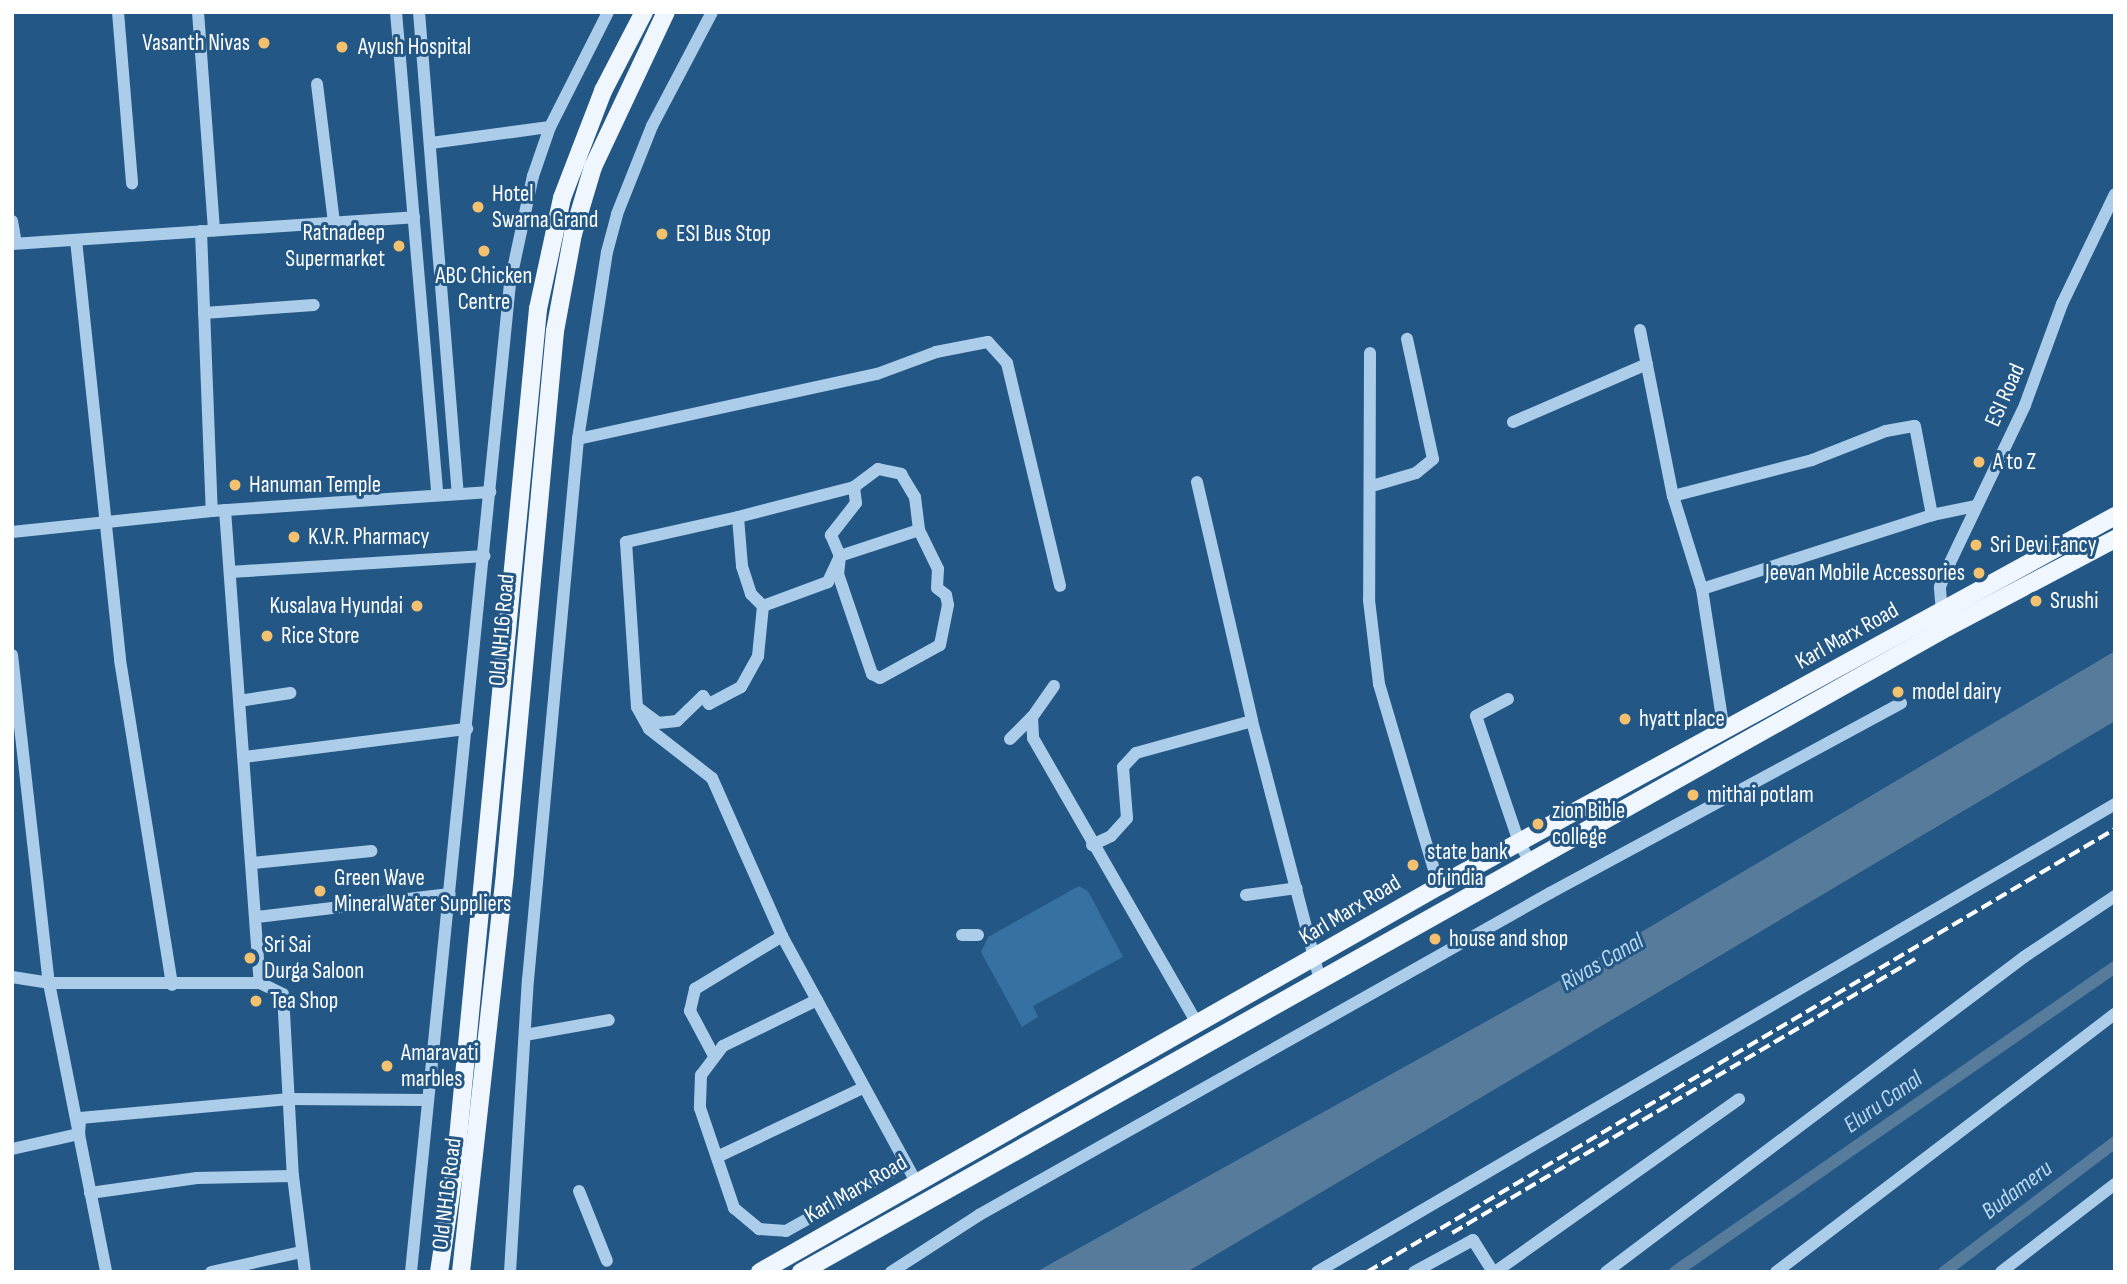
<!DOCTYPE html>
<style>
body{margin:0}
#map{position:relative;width:2127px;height:1284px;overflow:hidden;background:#235785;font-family:"Sofia Sans Condensed",sans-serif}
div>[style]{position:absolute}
.green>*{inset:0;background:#3771a2}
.water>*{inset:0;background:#567b9b}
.canal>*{height:12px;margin:-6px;padding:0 6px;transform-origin:6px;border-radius:6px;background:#567b9b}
.minor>*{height:12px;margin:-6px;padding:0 6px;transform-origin:6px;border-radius:6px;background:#accde9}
.major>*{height:18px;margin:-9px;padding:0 9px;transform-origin:9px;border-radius:9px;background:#eff6fe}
.rail>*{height:3.5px;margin-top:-1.75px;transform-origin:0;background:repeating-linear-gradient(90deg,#fff 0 12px,transparent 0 17px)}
.dots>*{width:19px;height:19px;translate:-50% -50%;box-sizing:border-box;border:4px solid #235785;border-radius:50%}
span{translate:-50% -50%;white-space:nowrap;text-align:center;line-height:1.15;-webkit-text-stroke:6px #235785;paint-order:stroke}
.poi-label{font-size:23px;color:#fff}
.right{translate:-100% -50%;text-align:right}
.left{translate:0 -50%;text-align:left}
.street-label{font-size:23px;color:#fff}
.water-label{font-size:24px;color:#b7d7f0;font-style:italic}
.frame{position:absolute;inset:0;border:14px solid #fff;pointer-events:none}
</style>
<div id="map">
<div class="green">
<i style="clip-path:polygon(1079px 886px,1088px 891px,1123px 957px,1033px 1006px,1038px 1017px,1022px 1027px,981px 952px,988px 937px)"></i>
</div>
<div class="water">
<i style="clip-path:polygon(2115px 651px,2115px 721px,1187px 1272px,1036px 1272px,1557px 982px)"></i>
</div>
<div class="canal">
<i style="left:1675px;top:1272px;width:535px;rotate:-34.73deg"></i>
<i style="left:1944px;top:1272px;width:215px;rotate:-37.2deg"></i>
</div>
<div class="minor">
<i style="left:118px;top:12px;width:172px;rotate:85.3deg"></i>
<i style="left:198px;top:12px;width:219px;rotate:85.8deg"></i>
<i style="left:396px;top:12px;width:484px;rotate:85.1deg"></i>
<i style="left:419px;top:12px;width:482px;rotate:85.4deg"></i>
<i style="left:317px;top:84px;width:139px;rotate:83deg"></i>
<i style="left:431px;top:143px;width:120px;rotate:-7.7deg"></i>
<i style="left:12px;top:221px;width:22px;rotate:80deg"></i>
<i style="left:201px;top:231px;width:280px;rotate:87.8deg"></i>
<i style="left:76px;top:240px;width:422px;rotate:84deg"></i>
<i style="left:120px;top:660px;width:329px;rotate:80.9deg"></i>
<i style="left:12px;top:244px;width:403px;rotate:-3.8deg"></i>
<i style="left:204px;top:313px;width:110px;rotate:-4.2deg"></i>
<i style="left:1640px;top:330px;width:169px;rotate:78.8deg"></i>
<i style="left:1673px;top:496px;width:97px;rotate:72.7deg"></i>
<i style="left:1702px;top:589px;width:144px;rotate:81.2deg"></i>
<i style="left:1370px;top:353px;width:247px;rotate:90.2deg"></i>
<i style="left:1369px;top:600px;width:85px;rotate:83.2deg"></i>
<i style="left:1379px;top:684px;width:211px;rotate:73.5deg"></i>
<i style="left:1513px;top:422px;width:146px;rotate:-23.4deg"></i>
<i style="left:578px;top:439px;width:306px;rotate:-12.3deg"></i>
<i style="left:877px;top:374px;width:63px;rotate:-20.4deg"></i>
<i style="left:936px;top:352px;width:53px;rotate:-10.9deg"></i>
<i style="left:988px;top:342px;width:28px;rotate:48deg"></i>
<i style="left:1007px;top:363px;width:229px;rotate:76.6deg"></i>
<i style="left:1197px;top:482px;width:245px;rotate:77deg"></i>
<i style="left:1252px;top:721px;width:268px;rotate:75.3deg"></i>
<i style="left:1372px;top:486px;width:46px;rotate:-16.5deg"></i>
<i style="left:1416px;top:473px;width:22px;rotate:-39deg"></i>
<i style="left:1433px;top:459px;width:123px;rotate:-102.2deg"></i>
<i style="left:854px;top:487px;width:30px;rotate:-37deg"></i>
<i style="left:878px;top:469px;width:24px;rotate:12deg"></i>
<i style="left:901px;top:474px;width:27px;rotate:59deg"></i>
<i style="left:915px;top:497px;width:33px;rotate:83deg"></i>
<i style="left:919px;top:530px;width:83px;rotate:161.8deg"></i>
<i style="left:840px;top:556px;width:18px;rotate:96deg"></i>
<i style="left:838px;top:574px;width:106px;rotate:71.2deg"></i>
<i style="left:872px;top:674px;width:9px;rotate:27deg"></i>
<i style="left:880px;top:678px;width:68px;rotate:-28.8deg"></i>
<i style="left:940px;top:645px;width:41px;rotate:-78.7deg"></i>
<i style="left:948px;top:605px;width:10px;rotate:-101deg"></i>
<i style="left:946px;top:595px;width:11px;rotate:-142deg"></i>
<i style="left:937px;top:588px;width:19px;rotate:-87deg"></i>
<i style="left:938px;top:569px;width:43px;rotate:-116deg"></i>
<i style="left:1673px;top:496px;width:144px;rotate:-14.5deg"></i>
<i style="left:1812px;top:460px;width:79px;rotate:-21.4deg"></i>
<i style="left:1886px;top:431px;width:29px;rotate:-10deg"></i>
<i style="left:1915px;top:426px;width:91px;rotate:79.2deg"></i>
<i style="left:225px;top:510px;width:474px;rotate:85.8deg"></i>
<i style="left:738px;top:517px;width:120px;rotate:-14.5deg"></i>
<i style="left:854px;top:487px;width:16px;rotate:83deg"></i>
<i style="left:856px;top:503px;width:41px;rotate:128deg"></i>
<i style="left:831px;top:535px;width:23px;rotate:67deg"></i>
<i style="left:840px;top:556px;width:29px;rotate:115deg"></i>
<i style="left:828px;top:582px;width:69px;rotate:159.7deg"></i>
<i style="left:12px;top:532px;width:201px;rotate:-6deg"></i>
<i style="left:212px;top:511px;width:279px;rotate:-3.9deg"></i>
<i style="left:230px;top:572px;width:255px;rotate:-3.6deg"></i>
<i style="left:1702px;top:589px;width:242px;rotate:-17.8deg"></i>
<i style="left:1932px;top:515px;width:45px;rotate:-11.6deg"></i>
<i style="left:1942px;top:612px;width:25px;rotate:-95deg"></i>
<i style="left:1940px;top:587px;width:15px;rotate:-70deg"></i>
<i style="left:1945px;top:573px;width:186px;rotate:-64.5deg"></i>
<i style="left:2025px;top:405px;width:108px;rotate:-69.9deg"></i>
<i style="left:2062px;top:304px;width:122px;rotate:-64.3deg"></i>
<i style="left:12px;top:655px;width:330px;rotate:83.6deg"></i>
<i style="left:49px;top:983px;width:295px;rotate:78.8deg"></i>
<i style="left:1054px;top:686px;width:38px;rotate:125deg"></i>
<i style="left:1032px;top:717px;width:21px;rotate:87deg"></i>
<i style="left:1033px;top:738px;width:331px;rotate:60.1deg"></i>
<i style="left:1508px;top:699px;width:36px;rotate:152deg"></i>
<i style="left:1476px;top:716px;width:133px;rotate:71.2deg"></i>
<i style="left:1519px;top:842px;width:23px;rotate:61deg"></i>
<i style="left:239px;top:701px;width:52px;rotate:-8.9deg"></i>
<i style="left:637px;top:707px;width:26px;rotate:37deg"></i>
<i style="left:658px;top:723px;width:19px;rotate:-6deg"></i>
<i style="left:677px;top:721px;width:36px;rotate:-44deg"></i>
<i style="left:703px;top:696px;width:10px;rotate:53deg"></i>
<i style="left:709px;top:704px;width:36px;rotate:-28deg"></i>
<i style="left:741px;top:687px;width:35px;rotate:-61deg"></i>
<i style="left:758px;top:656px;width:50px;rotate:-84.3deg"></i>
<i style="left:763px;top:606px;width:17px;rotate:-135deg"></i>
<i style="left:751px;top:594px;width:29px;rotate:-108deg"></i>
<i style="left:742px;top:566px;width:49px;rotate:-94.7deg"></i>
<i style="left:738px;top:517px;width:115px;rotate:167.4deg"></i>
<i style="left:626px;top:542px;width:165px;rotate:86.2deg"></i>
<i style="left:637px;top:707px;width:25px;rotate:61deg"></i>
<i style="left:649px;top:729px;width:80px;rotate:37.9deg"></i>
<i style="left:712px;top:778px;width:173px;rotate:66.1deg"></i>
<i style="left:782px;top:936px;width:280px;rotate:61.4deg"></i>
<i style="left:1010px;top:739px;width:31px;rotate:-45deg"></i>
<i style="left:244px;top:757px;width:225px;rotate:-7.2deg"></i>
<i style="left:1092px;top:845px;width:21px;rotate:-25deg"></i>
<i style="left:1111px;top:836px;width:24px;rotate:-48deg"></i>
<i style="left:1127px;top:818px;width:51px;rotate:-94.5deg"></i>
<i style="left:1123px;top:767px;width:19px;rotate:-47deg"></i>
<i style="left:1136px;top:753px;width:120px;rotate:-15.4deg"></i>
<i style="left:253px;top:863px;width:119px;rotate:-5.8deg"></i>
<i style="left:1246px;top:895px;width:51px;rotate:-7.8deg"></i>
<i style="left:257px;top:917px;width:194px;rotate:-6.8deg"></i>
<i style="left:962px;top:935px;width:16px"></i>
<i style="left:12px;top:977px;width:37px;rotate:9deg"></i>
<i style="left:49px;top:983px;width:211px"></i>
<i style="left:260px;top:983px;width:25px;rotate:26deg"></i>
<i style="left:283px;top:994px;width:182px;rotate:86.9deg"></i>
<i style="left:293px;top:1176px;width:97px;rotate:82.9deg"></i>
<i style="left:817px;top:1000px;width:105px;rotate:153.9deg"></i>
<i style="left:723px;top:1046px;width:36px;rotate:127deg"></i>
<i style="left:701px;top:1075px;width:33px;rotate:92deg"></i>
<i style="left:700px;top:1108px;width:106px;rotate:71.2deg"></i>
<i style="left:734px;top:1208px;width:33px;rotate:40deg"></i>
<i style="left:759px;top:1229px;width:27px;rotate:4deg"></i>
<i style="left:786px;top:1231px;width:137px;rotate:-29.2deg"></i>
<i style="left:525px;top:1035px;width:85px;rotate:-10.1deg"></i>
<i style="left:713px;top:1054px;width:49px;rotate:-118.1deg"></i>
<i style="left:690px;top:1011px;width:23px;rotate:-77deg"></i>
<i style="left:695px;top:989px;width:102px;rotate:-31.3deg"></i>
<i style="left:12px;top:1149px;width:69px;rotate:-12.6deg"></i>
<i style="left:79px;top:1134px;width:16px;rotate:-86deg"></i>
<i style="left:80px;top:1118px;width:210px;rotate:-5.2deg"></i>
<i style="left:289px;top:1099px;width:139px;rotate:0.4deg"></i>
<i style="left:717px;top:1157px;width:161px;rotate:-25.3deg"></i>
<i style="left:579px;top:1191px;width:75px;rotate:68.2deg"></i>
<i style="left:90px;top:1193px;width:108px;rotate:-8deg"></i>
<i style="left:197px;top:1178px;width:96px;rotate:-1.2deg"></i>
<i style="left:211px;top:1272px;width:92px;rotate:-12.5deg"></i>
<i style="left:411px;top:1272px;width:994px;rotate:-84.28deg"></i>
<i style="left:510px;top:283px;width:109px;rotate:-77.9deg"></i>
<i style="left:533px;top:176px;width:52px;rotate:-70.9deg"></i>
<i style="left:550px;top:127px;width:129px;rotate:-63.2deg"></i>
<i style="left:510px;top:1272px;width:293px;rotate:-86.5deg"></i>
<i style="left:528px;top:980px;width:543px;rotate:-84.72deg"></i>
<i style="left:578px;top:439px;width:189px;rotate:-81.2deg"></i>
<i style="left:607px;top:252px;width:39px;rotate:-75deg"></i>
<i style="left:617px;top:214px;width:95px;rotate:-68.3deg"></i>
<i style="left:652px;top:126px;width:129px;rotate:-62.2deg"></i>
<i style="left:891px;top:1272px;width:105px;rotate:-32.9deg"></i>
<i style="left:979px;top:1215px;width:656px;rotate:-29.42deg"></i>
<i style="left:1550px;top:893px;width:399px;rotate:-28.4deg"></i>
<i style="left:1317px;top:1272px;width:925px;rotate:-30.39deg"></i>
<i style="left:1414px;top:1272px;width:67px;rotate:-28.5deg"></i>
<i style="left:1473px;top:1240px;width:38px;rotate:58deg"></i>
<i style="left:1495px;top:1272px;width:299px;rotate:-35.3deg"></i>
<i style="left:1606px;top:1272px;width:523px;rotate:-37deg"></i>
<i style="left:2024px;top:957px;width:110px;rotate:-33.8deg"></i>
<i style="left:1776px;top:1272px;width:426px;rotate:-37.3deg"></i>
<i style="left:2001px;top:1272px;width:144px;rotate:-37.7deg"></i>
</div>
<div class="major">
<i style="left:439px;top:1272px;width:114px;rotate:-81.4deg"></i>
<i style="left:456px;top:1159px;width:854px;rotate:-84.49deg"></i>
<i style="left:538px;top:309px;width:114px;rotate:-77.8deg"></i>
<i style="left:562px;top:198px;width:115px;rotate:-69deg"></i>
<i style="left:603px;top:91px;width:89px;rotate:-62.6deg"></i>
<i style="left:461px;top:1272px;width:402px;rotate:-83.7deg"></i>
<i style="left:505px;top:872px;width:543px;rotate:-84.72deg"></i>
<i style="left:555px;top:331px;width:99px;rotate:-79.5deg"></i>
<i style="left:573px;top:234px;width:70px;rotate:-73.4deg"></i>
<i style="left:593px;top:167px;width:171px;rotate:-64.8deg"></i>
<i style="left:760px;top:1272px;width:781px;rotate:-29.62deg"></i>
<i style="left:1439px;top:886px;width:771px;rotate:-28.69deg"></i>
<i style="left:801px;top:1272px;width:1316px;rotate:-29.35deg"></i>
<i style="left:1948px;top:627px;width:189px;rotate:-27.8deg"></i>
</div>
<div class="rail">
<i style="left:1452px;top:1233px;width:538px;rotate:-30.62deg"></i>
<i style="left:1367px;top:1272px;width:869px;rotate:-30.64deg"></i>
</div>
<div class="dots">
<i style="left:264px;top:43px;background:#f4c16e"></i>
<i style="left:342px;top:47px;background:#f4c16e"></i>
<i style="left:478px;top:207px;background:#f4c16e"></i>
<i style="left:662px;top:234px;background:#f4c16e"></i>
<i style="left:399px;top:246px;background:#f4c16e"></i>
<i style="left:484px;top:251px;background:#f4c16e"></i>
<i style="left:1979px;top:462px;background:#f4c16e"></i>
<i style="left:235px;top:485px;background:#f4c16e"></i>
<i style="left:294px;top:537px;background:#f4c16e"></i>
<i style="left:1976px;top:545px;background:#f4c16e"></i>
<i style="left:1979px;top:573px;background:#f4c16e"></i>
<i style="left:2036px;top:601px;background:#f4c16e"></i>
<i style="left:417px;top:606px;background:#f4c16e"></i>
<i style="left:267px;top:636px;background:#f4c16e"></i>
<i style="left:1898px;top:692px;background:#f4c16e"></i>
<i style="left:1625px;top:719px;background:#f4c16e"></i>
<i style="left:1693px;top:795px;background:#f4c16e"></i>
<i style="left:1538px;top:824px;background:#f4c16e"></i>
<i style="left:1413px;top:865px;background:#f4c16e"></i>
<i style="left:320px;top:891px;background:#f4c16e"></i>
<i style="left:1435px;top:939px;background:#f4c16e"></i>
<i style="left:250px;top:958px;background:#f4c16e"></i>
<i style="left:256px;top:1001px;background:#f4c16e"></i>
<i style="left:387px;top:1066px;background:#f4c16e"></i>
</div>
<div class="poi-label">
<span class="right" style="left:250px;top:43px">Vasanth Nivas</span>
<span class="left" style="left:358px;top:47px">Ayush Hospital</span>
<span class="left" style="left:492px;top:207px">Hotel<br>Swarna Grand</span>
<span class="right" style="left:385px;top:246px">Ratnadeep<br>Supermarket</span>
<span class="left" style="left:676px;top:234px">ESI Bus Stop</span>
<span style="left:484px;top:289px">ABC Chicken<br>Centre</span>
<span class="left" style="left:1993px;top:462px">A to Z</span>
<span class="left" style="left:249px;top:485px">Hanuman Temple</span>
<span class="left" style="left:308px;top:537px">K.V.R. Pharmacy</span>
<span class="left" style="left:1990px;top:545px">Sri Devi Fancy</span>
<span class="right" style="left:1965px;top:573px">Jeevan Mobile Accessories</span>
<span class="left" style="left:2050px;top:601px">Srushi</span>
<span class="right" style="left:403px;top:606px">Kusalava Hyundai</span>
<span class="left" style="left:281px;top:636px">Rice Store</span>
<span class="left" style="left:1912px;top:692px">model dairy</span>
<span class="left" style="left:1639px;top:719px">hyatt place</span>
<span class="left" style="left:1707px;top:795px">mithai potlam</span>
<span class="left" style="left:1552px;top:824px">zion Bible<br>college</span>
<span class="left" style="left:1427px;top:865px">state bank<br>of india</span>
<span class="left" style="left:334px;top:891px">Green Wave<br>MineralWater Suppliers</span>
<span class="left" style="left:1449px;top:939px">house and shop</span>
<span class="left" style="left:264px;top:958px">Sri Sai<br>Durga Saloon</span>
<span class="left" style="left:270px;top:1001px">Tea Shop</span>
<span class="left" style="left:401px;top:1066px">Amaravati<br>marbles</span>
</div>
<div class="street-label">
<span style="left:2005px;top:395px;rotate:-66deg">ESI Road</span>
<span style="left:502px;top:630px;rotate:-85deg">Old NH16 Road</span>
<span style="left:1847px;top:636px;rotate:-29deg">Karl Marx Road</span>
<span style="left:1350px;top:910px;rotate:-31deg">Karl Marx Road</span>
<span style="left:856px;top:1189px;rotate:-30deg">Karl Marx Road</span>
<span style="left:447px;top:1194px;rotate:-83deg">Old NH16 Road</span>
</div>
<div class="water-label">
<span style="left:1602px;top:962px;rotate:-30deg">Rivas Canal</span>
<span style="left:1883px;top:1102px;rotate:-35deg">Eluru Canal</span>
<span style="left:2017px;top:1190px;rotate:-37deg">Budameru</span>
</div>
<div class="frame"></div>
</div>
